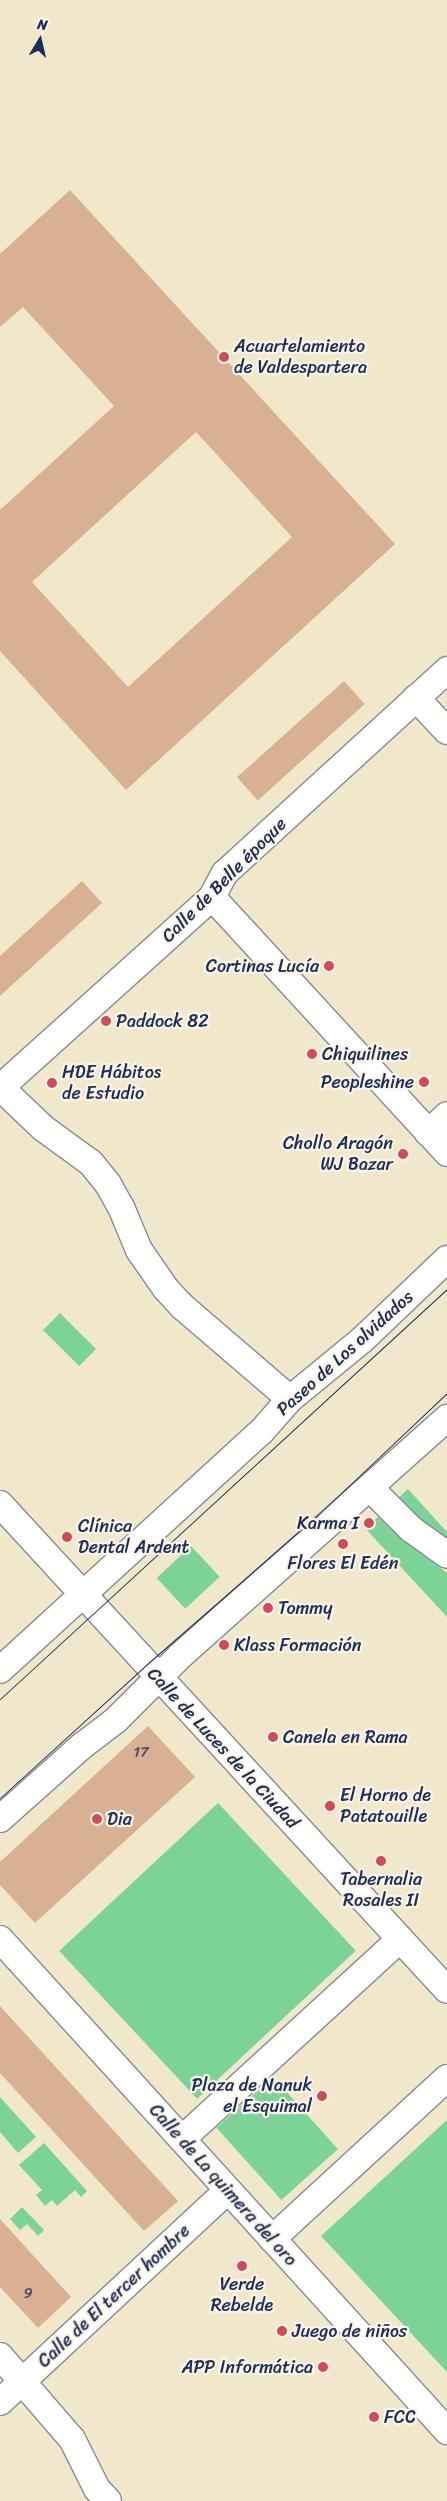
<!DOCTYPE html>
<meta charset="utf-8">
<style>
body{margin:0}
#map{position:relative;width:447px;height:2501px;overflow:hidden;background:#f1e8cb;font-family:Sriracha,sans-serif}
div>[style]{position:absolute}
.green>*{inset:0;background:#7bd398;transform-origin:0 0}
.building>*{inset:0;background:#d7b191;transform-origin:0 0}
.roads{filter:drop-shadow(1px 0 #868c94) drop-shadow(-1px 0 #868c94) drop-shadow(0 1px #868c94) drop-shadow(0 -1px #868c94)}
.minor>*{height:26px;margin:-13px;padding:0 13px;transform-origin:13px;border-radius:13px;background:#fff}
.tram>*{height:1px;margin:-0.5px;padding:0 0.5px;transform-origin:0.5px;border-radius:0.5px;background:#1b2f5e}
.dots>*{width:14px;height:14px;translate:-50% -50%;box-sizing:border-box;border:2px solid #fcf5e5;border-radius:50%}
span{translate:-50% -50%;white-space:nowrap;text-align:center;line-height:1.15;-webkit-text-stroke:4.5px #fcf5e5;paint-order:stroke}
.number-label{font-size:15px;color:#4a506b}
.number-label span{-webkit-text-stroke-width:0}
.poi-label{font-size:18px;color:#1b2f5e}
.left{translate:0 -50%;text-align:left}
.right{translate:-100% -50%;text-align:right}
.street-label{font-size:18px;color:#1b2f5e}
.north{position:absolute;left:15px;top:15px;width:50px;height:50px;-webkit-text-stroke:4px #fcf5e5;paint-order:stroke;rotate:9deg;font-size:14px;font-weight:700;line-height:20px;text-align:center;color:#1b2f5e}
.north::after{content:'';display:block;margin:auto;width:18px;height:22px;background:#1b2f5e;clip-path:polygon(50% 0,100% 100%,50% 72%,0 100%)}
</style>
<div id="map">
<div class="green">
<i style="left:60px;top:1313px;width:51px;height:24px;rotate:45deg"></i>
<i style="clip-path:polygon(408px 1489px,447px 1532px,447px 1541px,426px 1527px,396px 1500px)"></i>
<i style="clip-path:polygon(378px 1517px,399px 1537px,447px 1573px,447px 1617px,365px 1528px)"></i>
<i style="left:191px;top:1546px;width:42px;height:47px;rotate:47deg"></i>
<i style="left:218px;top:1803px;width:202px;height:217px;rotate:47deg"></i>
<i style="left:273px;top:2077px;width:97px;height:76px;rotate:48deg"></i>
<i style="clip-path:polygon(0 2097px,36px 2137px,18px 2153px,0 2132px)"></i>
<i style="clip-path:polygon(447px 2120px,447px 2372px,321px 2236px)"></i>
<i style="clip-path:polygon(44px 2143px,87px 2191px,81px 2197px,75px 2190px,57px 2206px,52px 2200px,45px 2206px,36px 2195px,42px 2190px,19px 2165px)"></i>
<i style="clip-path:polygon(22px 2207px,44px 2230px,38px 2236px,27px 2224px,20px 2230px,10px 2219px)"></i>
</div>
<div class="building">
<i style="clip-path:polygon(evenodd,70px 190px,395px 544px,126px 790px,0 651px,0 510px,114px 406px,23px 307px,0 327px,0 254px,70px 190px,196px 432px,292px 537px,128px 687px,32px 582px,196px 432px)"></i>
<i style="left:344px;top:681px;width:31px;height:144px;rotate:48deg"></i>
<i style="clip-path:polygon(82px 881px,102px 903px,0 996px,0 956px)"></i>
<i style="clip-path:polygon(148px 1726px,195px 1777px,35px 1923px,0 1885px,0 1862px)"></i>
<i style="clip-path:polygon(0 2006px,178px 2201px,144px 2231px,0 2073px)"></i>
<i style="clip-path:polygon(0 2219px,71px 2297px,38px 2328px,0 2287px)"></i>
</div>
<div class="roads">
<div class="minor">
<i style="left:416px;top:698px;width:45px;rotate:46.8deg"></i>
<i style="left:212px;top:897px;width:348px;rotate:47.4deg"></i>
<i style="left:0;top:1088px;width:285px;rotate:-42deg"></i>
<i style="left:212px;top:897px;width:27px;rotate:-62deg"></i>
<i style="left:225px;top:873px;width:301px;rotate:-42.4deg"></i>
<i style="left:1px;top:1088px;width:58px;rotate:43.6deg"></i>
<i style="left:43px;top:1128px;width:59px;rotate:36.1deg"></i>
<i style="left:91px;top:1163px;width:27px;rotate:51deg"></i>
<i style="left:108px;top:1184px;width:26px;rotate:61deg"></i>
<i style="left:121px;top:1207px;width:47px;rotate:67.3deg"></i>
<i style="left:139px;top:1250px;width:47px;rotate:55.3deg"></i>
<i style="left:166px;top:1289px;width:25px;rotate:47deg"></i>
<i style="left:183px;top:1307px;width:141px;rotate:40.7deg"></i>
<i style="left:428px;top:1133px;width:26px;rotate:-43deg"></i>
<i style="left:370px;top:1488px;width:58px;rotate:45deg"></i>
<i style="left:411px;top:1529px;width:44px;rotate:35.8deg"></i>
<i style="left:0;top:1504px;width:660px;rotate:47.39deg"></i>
<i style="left:0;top:1670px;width:353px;rotate:-42.4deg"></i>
<i style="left:261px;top:1432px;width:44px;rotate:-48.7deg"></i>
<i style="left:290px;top:1399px;width:94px;rotate:-39.4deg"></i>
<i style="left:363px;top:1339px;width:116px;rotate:-43.6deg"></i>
<i style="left:0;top:1819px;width:110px;rotate:-41.7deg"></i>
<i style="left:82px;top:1746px;width:43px;rotate:-37.4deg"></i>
<i style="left:116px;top:1720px;width:91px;rotate:-45deg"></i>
<i style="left:180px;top:1656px;width:358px;rotate:-41.7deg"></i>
<i style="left:0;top:1939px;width:665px;rotate:47.74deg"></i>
<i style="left:182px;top:2139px;width:296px;rotate:-42.5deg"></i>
<i style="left:272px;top:2239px;width:238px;rotate:-42.6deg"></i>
<i style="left:0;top:2356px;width:110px;rotate:49.1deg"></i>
<i style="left:72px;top:2439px;width:56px;rotate:63.4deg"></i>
<i style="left:97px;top:2489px;width:16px;rotate:47deg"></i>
<i style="left:0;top:2402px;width:311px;rotate:-42.9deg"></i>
</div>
</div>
<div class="tram">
<i style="left:0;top:1699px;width:607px;rotate:-42.53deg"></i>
<i style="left:0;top:1798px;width:197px;rotate:-42.3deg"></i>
<i style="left:146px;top:1665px;width:228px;rotate:-41.1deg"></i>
<i style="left:318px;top:1515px;width:178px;rotate:-43.4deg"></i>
</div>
<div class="dots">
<i style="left:224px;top:357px;background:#d1495b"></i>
<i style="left:329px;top:966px;background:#d1495b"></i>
<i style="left:106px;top:1021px;background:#d1495b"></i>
<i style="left:312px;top:1054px;background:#d1495b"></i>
<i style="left:424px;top:1082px;background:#d1495b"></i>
<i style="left:52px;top:1083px;background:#d1495b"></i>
<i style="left:403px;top:1154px;background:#d1495b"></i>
<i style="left:369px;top:1523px;background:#d1495b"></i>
<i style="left:67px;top:1537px;background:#d1495b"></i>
<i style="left:343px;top:1544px;background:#d1495b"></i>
<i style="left:268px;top:1608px;background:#d1495b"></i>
<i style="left:224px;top:1645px;background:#d1495b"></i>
<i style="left:273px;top:1737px;background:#d1495b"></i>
<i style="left:330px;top:1806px;background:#d1495b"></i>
<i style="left:97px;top:1819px;background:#d1495b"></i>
<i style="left:381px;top:1861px;background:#d1495b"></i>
<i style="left:322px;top:2096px;background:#d1495b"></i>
<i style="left:242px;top:2266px;background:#d1495b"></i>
<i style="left:282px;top:2331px;background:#d1495b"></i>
<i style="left:323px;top:2367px;background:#d1495b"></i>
<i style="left:374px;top:2417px;background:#d1495b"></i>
</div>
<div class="number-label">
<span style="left:141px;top:1753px">17</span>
<span style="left:28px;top:2294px">9</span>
</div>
<div class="poi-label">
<span class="left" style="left:234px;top:357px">Acuartelamiento<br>de Valdespartera</span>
<span class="right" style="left:319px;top:966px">Cortinas Lucía</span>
<span class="left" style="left:116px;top:1021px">Paddock 82</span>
<span class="left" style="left:322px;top:1054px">Chiquilines</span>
<span class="left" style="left:62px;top:1083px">HDE Hábitos<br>de Estudio</span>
<span class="right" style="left:414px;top:1082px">Peopleshine</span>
<span class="right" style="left:393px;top:1154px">Chollo Aragón<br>WJ Bazar</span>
<span class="right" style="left:359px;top:1523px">Karma I</span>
<span class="left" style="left:78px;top:1537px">Clínica<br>Dental Ardent</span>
<span style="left:343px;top:1563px">Flores El Edén</span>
<span class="left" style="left:278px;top:1608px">Tommy</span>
<span class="left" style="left:234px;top:1645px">Klass Formación</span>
<span class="left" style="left:283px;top:1737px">Canela en Rama</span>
<span class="left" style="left:340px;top:1806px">El Horno de<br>Patatouille</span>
<span class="left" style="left:107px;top:1819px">Dia</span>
<span style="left:381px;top:1890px">Tabernalia<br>Rosales II</span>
<span class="right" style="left:312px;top:2096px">Plaza de Nanuk<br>el Esquimal</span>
<span style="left:242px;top:2295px">Verde<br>Rebelde</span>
<span class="left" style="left:292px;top:2331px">Juego de niños</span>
<span class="right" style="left:313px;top:2367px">APP Informática</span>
<span class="left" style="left:384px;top:2417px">FCC</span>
</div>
<div class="street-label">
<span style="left:224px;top:880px;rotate:-45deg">Calle de Belle époque</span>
<span style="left:345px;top:1353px;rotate:-42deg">Paseo de Los olvidados</span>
<span style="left:223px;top:1748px;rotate:47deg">Calle de Luces de la Ciudad</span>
<span style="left:223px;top:2185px;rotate:48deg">Calle de La quimera del oro</span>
<span style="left:114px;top:2296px;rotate:-43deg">Calle de El tercer hombre</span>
</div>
<div class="north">N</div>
</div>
